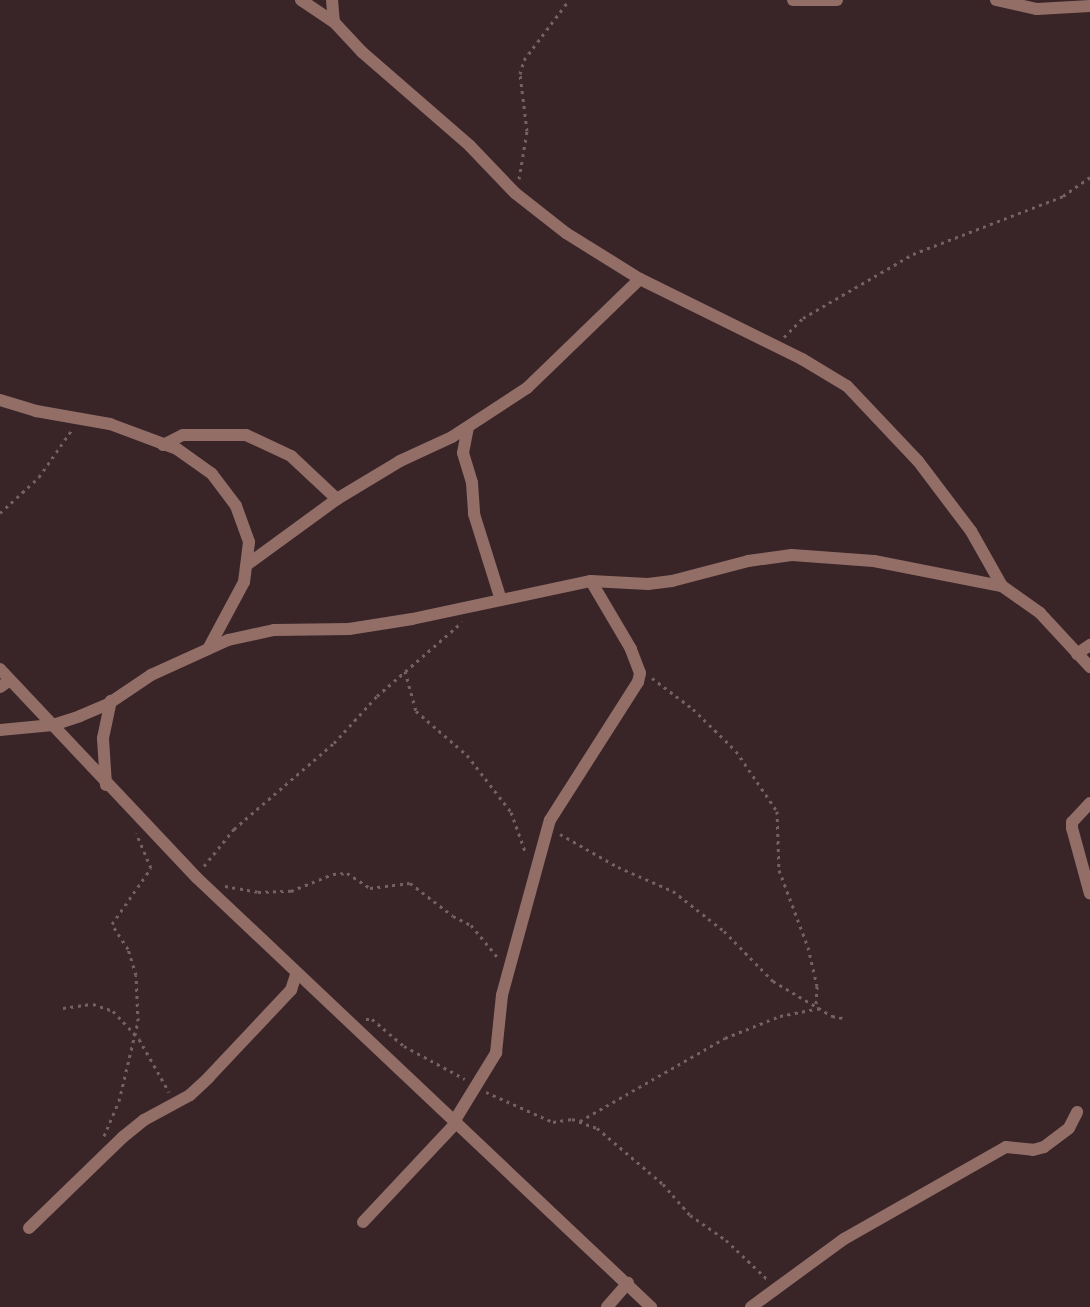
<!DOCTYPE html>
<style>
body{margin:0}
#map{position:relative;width:1090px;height:1307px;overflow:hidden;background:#392528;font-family:"Fira Sans",sans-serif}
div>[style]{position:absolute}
.path>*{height:3px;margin-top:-1.5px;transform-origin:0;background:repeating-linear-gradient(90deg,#736164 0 3px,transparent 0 7.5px)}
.minor>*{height:12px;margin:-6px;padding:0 6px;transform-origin:6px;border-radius:6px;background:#936e67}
.tertiary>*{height:12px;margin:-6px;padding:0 6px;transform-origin:6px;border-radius:6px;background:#936e67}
span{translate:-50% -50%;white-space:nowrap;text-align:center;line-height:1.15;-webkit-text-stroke:5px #392528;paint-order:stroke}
</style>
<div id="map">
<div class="path">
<i style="left:519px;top:179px;width:49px;rotate:-80.5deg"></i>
<i style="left:527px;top:131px;width:57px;rotate:-97deg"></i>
<i style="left:520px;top:74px;width:15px;rotate:-74deg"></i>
<i style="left:524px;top:60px;width:75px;rotate:-53.1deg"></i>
<i style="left:784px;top:337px;width:27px;rotate:-45deg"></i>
<i style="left:803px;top:318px;width:127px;rotate:-30.2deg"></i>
<i style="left:913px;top:254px;width:161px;rotate:-21.1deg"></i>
<i style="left:1063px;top:196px;width:33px;rotate:-35deg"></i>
<i style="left:0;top:513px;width:53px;rotate:-42.7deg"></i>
<i style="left:39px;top:477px;width:56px;rotate:-55.2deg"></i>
<i style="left:405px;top:671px;width:41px;rotate:74.6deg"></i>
<i style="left:416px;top:711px;width:67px;rotate:40.8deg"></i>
<i style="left:467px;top:755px;width:72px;rotate:52.3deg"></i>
<i style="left:511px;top:812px;width:45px;rotate:70.3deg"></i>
<i style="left:652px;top:678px;width:51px;rotate:37.1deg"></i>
<i style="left:693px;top:709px;width:60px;rotate:44.3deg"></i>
<i style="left:736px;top:751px;width:73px;rotate:55.7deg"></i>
<i style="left:777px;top:811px;width:59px;rotate:88.1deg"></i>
<i style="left:779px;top:870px;width:82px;rotate:69.4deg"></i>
<i style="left:808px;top:947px;width:40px;rotate:77deg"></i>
<i style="left:817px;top:986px;width:18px;rotate:93deg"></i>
<i style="left:560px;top:834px;width:67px;rotate:29.6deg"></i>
<i style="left:618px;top:867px;width:60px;rotate:23.6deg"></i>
<i style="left:673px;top:891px;width:65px;rotate:38.1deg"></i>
<i style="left:724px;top:931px;width:70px;rotate:45.6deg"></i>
<i style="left:773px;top:981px;width:69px;rotate:30.7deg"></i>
<i style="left:832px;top:1016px;width:15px;rotate:11deg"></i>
<i style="left:204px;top:866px;width:48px;rotate:-51deg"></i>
<i style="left:234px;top:829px;width:132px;rotate:-40.7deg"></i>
<i style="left:334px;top:743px;width:64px;rotate:-47.5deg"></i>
<i style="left:377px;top:696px;width:113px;rotate:-41deg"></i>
<i style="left:225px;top:886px;width:34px;rotate:10deg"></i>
<i style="left:258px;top:892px;width:33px;rotate:-2deg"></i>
<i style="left:291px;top:891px;width:45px;rotate:-22deg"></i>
<i style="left:333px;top:874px;width:14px;rotate:-4deg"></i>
<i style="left:347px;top:873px;width:27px;rotate:33deg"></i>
<i style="left:370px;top:888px;width:40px;rotate:-7.1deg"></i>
<i style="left:410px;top:883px;width:54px;rotate:37.5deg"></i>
<i style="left:453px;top:916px;width:20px;rotate:27deg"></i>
<i style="left:471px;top:925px;width:44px;rotate:50.5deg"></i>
<i style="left:63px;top:1008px;width:30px;rotate:-8deg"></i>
<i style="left:93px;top:1004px;width:21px;rotate:19deg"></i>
<i style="left:113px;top:1011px;width:38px;rotate:47deg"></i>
<i style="left:139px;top:1039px;width:61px;rotate:60.5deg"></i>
<i style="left:366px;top:1019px;width:6px"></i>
<i style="left:372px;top:1019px;width:42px;rotate:40.2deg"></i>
<i style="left:404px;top:1046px;width:69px;rotate:28.4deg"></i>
<i style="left:486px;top:1092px;width:73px;rotate:24.1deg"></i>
<i style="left:553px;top:1122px;width:19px;rotate:-9deg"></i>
<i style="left:572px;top:1119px;width:27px;rotate:20deg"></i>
<i style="left:597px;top:1128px;width:87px;rotate:40.3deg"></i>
<i style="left:663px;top:1184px;width:41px;rotate:48.9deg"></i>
<i style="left:690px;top:1215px;width:44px;rotate:34.8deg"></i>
<i style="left:726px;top:1240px;width:58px;rotate:43.6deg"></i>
<i style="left:580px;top:1121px;width:167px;rotate:-29.8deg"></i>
<i style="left:725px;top:1038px;width:59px;rotate:-21.8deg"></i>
<i style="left:780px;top:1016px;width:41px;rotate:-11.3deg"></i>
<i style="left:104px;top:1136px;width:38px;rotate:-67deg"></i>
<i style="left:119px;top:1101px;width:82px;rotate:-76.6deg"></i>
<i style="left:138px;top:1021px;width:46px;rotate:-92.5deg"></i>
<i style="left:136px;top:975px;width:27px;rotate:-107deg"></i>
<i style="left:128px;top:949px;width:30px;rotate:-123deg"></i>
<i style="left:112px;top:924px;width:68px;rotate:-55.1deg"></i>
<i style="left:151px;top:868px;width:38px;rotate:-113deg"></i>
</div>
<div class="minor">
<i style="left:301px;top:0;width:40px;rotate:34deg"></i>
<i style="left:334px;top:22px;width:41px;rotate:47deg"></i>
<i style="left:362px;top:52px;width:143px;rotate:41deg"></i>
<i style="left:470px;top:146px;width:65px;rotate:46.2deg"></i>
<i style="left:515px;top:193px;width:65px;rotate:38.1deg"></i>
<i style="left:566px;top:233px;width:87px;rotate:31.9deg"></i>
<i style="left:640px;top:279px;width:181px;rotate:26.3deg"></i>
<i style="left:802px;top:359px;width:52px;rotate:31deg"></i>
<i style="left:847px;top:386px;width:103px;rotate:46.6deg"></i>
<i style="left:918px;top:461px;width:88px;rotate:52.9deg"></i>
<i style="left:971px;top:531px;width:63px;rotate:60.6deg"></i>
<i style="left:332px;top:0;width:22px;rotate:85deg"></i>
<i style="left:793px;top:0;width:44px"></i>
<i style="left:996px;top:0;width:42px;rotate:12.4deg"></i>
<i style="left:1037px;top:9px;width:53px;rotate:-3.2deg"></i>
<i style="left:0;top:400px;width:38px;rotate:17deg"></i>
<i style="left:36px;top:411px;width:75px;rotate:10deg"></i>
<i style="left:110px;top:424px;width:72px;rotate:20.5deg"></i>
<i style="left:177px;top:449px;width:43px;rotate:35.5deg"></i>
<i style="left:212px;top:474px;width:40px;rotate:53deg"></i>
<i style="left:236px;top:506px;width:38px;rotate:70deg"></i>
<i style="left:249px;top:542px;width:40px;rotate:97.1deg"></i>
<i style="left:244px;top:582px;width:76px;rotate:118.2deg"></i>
<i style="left:468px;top:427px;width:26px;rotate:101deg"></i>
<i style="left:463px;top:453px;width:31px;rotate:73deg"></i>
<i style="left:472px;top:483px;width:31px;rotate:86deg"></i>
<i style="left:474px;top:514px;width:90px;rotate:72.6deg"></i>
<i style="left:163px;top:445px;width:22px;rotate:-27deg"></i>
<i style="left:183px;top:435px;width:63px"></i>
<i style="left:246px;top:435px;width:50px;rotate:25deg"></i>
<i style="left:291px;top:456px;width:63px;rotate:43.1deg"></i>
<i style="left:248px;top:564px;width:110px;rotate:-36.1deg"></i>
<i style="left:337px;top:499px;width:74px;rotate:-31.1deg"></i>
<i style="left:400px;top:461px;width:57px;rotate:-24.8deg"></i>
<i style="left:452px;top:437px;width:90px;rotate:-33.2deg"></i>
<i style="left:527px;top:388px;width:157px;rotate:-44deg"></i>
<i style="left:1077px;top:654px;width:16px;rotate:-35deg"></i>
<i style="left:0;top:687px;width:12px;rotate:-35deg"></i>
<i style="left:0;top:730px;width:53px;rotate:-5.4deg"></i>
<i style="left:53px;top:725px;width:28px;rotate:-18deg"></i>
<i style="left:80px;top:716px;width:30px;rotate:-23deg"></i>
<i style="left:108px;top:704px;width:52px;rotate:-34deg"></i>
<i style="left:151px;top:675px;width:85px;rotate:-24.4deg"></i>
<i style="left:228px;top:640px;width:47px;rotate:-12.3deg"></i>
<i style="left:274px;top:630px;width:75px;rotate:-0.8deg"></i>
<i style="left:349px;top:629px;width:64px;rotate:-9deg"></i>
<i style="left:412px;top:619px;width:183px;rotate:-12deg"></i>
<i style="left:591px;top:581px;width:57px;rotate:3deg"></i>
<i style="left:648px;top:584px;width:24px;rotate:-7deg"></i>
<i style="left:672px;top:581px;width:79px;rotate:-14.7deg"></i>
<i style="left:748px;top:561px;width:44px;rotate:-7.8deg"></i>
<i style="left:792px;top:555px;width:82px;rotate:4.2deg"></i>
<i style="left:874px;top:561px;width:130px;rotate:11.1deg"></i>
<i style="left:1002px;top:586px;width:47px;rotate:35.4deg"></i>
<i style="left:1040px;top:613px;width:74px;rotate:47.2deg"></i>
<i style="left:106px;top:785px;width:47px;rotate:-93.7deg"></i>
<i style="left:103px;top:738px;width:38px;rotate:-78deg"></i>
<i style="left:1090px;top:803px;width:26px;rotate:133deg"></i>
<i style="left:1072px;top:822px;width:6px;rotate:90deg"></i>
<i style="left:1072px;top:828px;width:68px;rotate:74.7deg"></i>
<i style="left:455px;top:1120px;width:79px;rotate:-58.5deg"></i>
<i style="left:496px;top:1053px;width:58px;rotate:-84.1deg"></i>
<i style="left:502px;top:995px;width:181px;rotate:-74.7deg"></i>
<i style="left:550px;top:820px;width:164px;rotate:-57.5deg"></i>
<i style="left:638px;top:682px;width:9px;rotate:-77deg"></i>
<i style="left:640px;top:673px;width:26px;rotate:-111deg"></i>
<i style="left:631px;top:649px;width:79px;rotate:-120.5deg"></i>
<i style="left:363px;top:1222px;width:137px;rotate:-46.8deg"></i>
<i style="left:29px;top:1228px;width:131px;rotate:-44.1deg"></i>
<i style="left:123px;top:1137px;width:27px;rotate:-39deg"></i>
<i style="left:144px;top:1120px;width:52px;rotate:-28.5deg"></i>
<i style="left:190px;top:1095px;width:26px;rotate:-43deg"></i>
<i style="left:209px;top:1077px;width:120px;rotate:-46.7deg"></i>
<i style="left:291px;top:990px;width:16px;rotate:-72deg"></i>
<i style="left:607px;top:1307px;width:32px;rotate:-49deg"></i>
<i style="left:751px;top:1307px;width:115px;rotate:-36.2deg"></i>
<i style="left:844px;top:1239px;width:186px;rotate:-29.6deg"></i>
<i style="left:1006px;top:1147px;width:27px;rotate:6deg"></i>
<i style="left:1033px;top:1150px;width:11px;rotate:-15deg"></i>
<i style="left:1044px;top:1147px;width:31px;rotate:-37deg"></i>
<i style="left:1069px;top:1128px;width:18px;rotate:-63deg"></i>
</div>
<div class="tertiary">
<i style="left:0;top:669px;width:287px;rotate:46.7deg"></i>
<i style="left:197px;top:878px;width:625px;rotate:43.38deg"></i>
</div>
</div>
